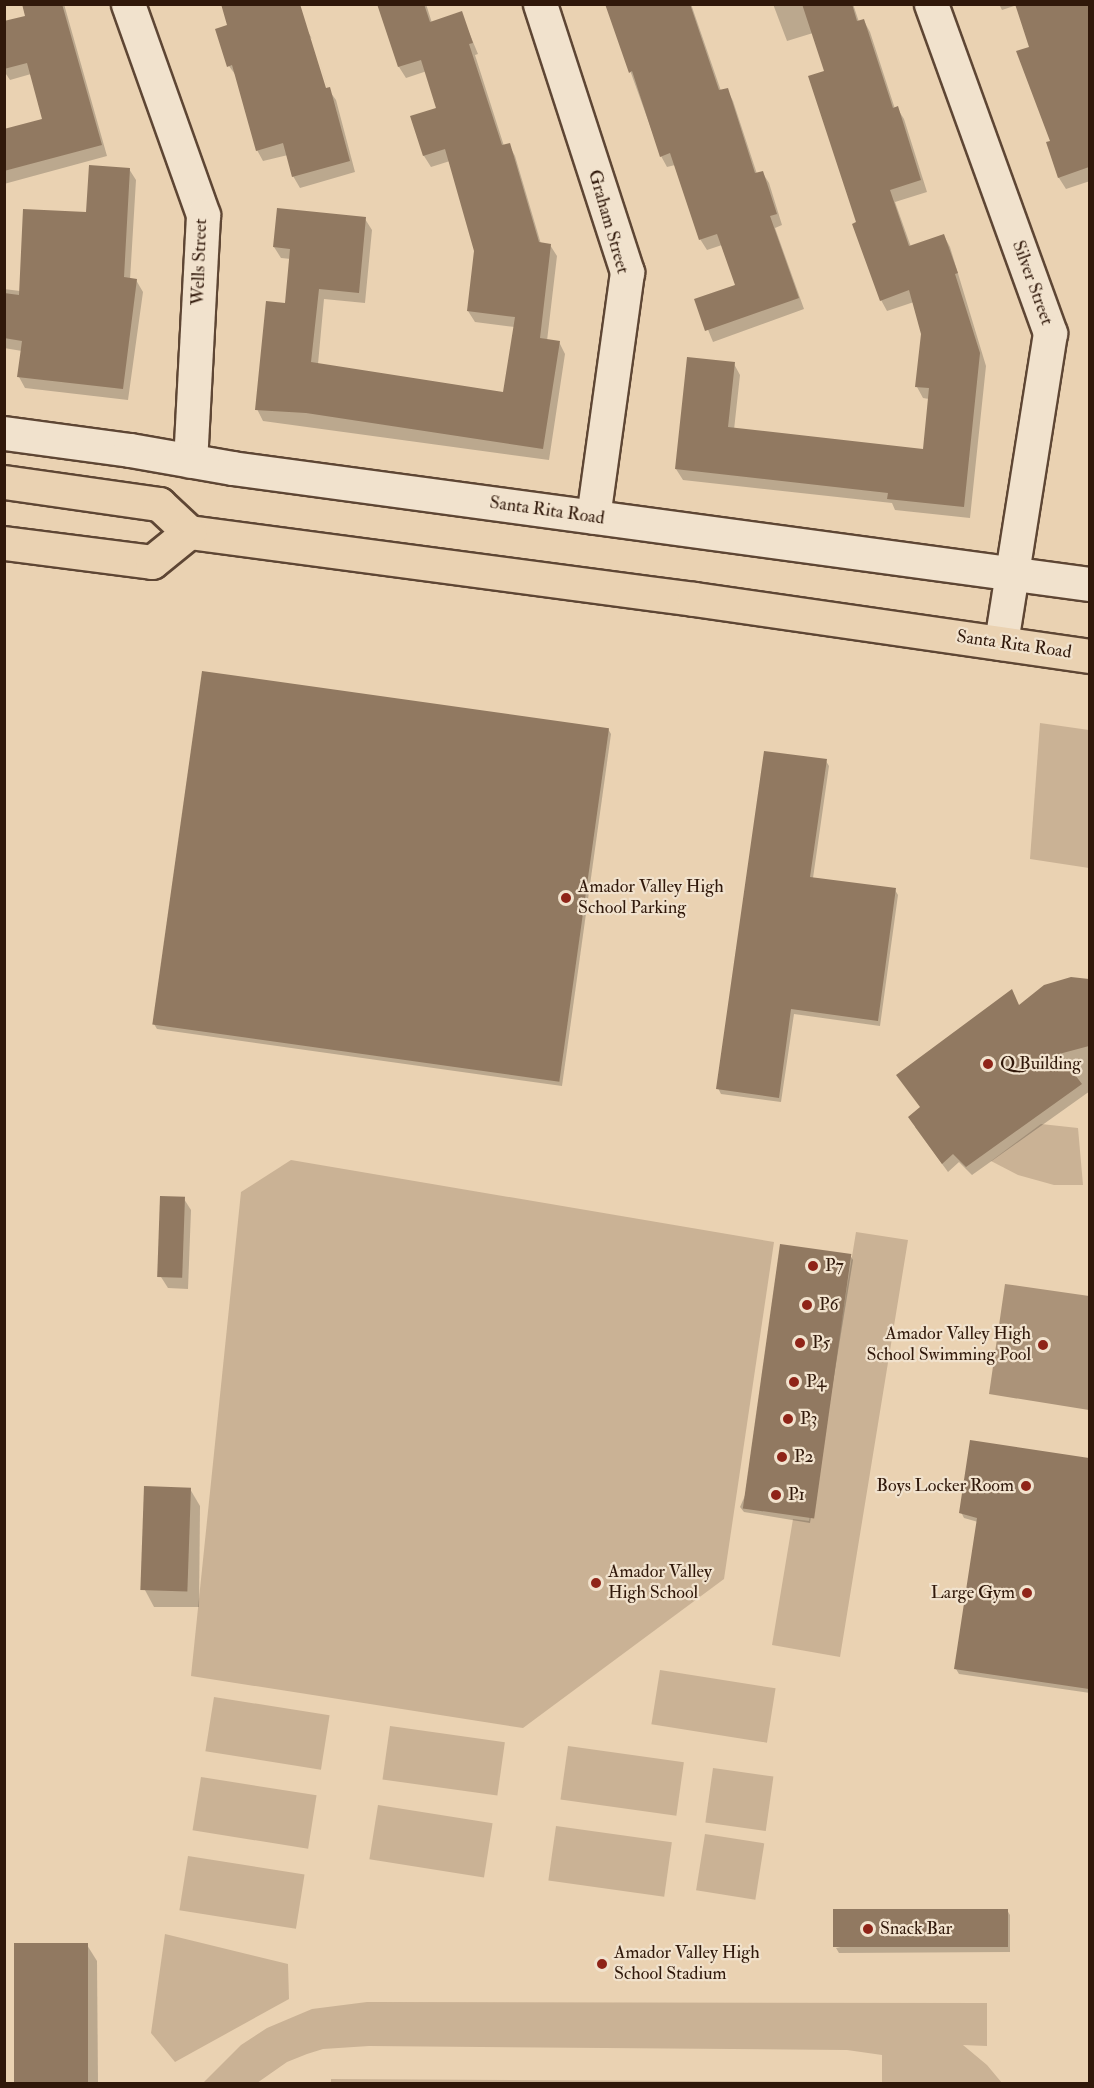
<!DOCTYPE html>
<style>
body{margin:0}
#map{position:relative;width:1094px;height:2088px;overflow:hidden;background:#ead2b2;font-family:"IM FELL Double Pica",serif}
div>[style]{position:absolute}
.green>*{inset:0;background:#cab295;transform-origin:0 0}
.water>*{inset:0;background:#ab9379}
.shadow>*{inset:0;background:#0003}
.building>*{inset:0;background:#917961;transform-origin:0 0}
.roads{filter:drop-shadow(2px 0 #5e4634) drop-shadow(-2px 0 #5e4634) drop-shadow(0 2px #5e4634) drop-shadow(0 -2px #5e4634)}
.minor>*{height:33px;margin:-16.5px;padding:0 16.5px;transform-origin:16.5px;border-radius:16.5px;background:#f1e2cd}
.major>*{height:33px;margin:-16.5px;padding:0 16.5px;transform-origin:16.5px;border-radius:16.5px;background:#ead2b2}
.dots>*{width:16px;height:16px;translate:-50% -50%;box-sizing:border-box;border:3px solid #f1e2cd;border-radius:50%}
span{translate:-50% -50%;white-space:nowrap;text-align:center;line-height:1.15;-webkit-text-stroke:4.5px #f1e2cd;paint-order:stroke}
.street-label{font-size:18px;color:#30180a}
.poi-label{font-size:18px;color:#30180a}
.left{translate:0 -50%;text-align:left}
.right{translate:-100% -50%;text-align:right}
.frame{position:absolute;inset:0;border:6px solid #30180a;pointer-events:none}
</style>
<div id="map">
<div class="green">
<i style="clip-path:polygon(1040px 723px,1089px 730px,1089px 868px,1030px 859px)"></i>
<i style="clip-path:polygon(1041px 1124px,1078px 1128px,1083px 1185px,1054px 1185px,1018px 1175px,991px 1161px)"></i>
<i style="clip-path:polygon(291px 1160px,774px 1242px,724px 1579px,523px 1728px,191px 1676px,241px 1192px)"></i>
<i style="clip-path:polygon(856px 1232px,908px 1240px,840px 1657px,772px 1645px,793px 1519px,809px 1521px)"></i>
<i style="left:660px;top:1670px;width:117px;height:55px;rotate:9deg"></i>
<i style="left:214px;top:1697px;width:117px;height:55px;rotate:9deg"></i>
<i style="left:390px;top:1726px;width:116px;height:54px;rotate:8deg"></i>
<i style="left:568px;top:1746px;width:117px;height:54px;rotate:8deg"></i>
<i style="left:713px;top:1768px;width:61px;height:55px;rotate:8deg"></i>
<i style="left:201px;top:1777px;width:117px;height:54px;rotate:9deg"></i>
<i style="left:378px;top:1805px;width:116px;height:55px;rotate:9deg"></i>
<i style="left:556px;top:1826px;width:117px;height:55px;rotate:8deg"></i>
<i style="left:705px;top:1834px;width:60px;height:57px;rotate:9deg"></i>
<i style="left:188px;top:1856px;width:118px;height:55px;rotate:9deg"></i>
<i style="clip-path:polygon(165px 1934px,288px 1964px,289px 1999px,175px 2062px,151px 2033px)"></i>
<i style="clip-path:polygon(367px 2002px,987px 2003px,987px 2046px,963px 2045px,987px 2065px,1002px 2083px,882px 2083px,882px 2055px,847px 2050px,369px 2046px,323px 2049px,307px 2054px,287px 2062px,257px 2083px,203px 2083px,241px 2045px,267px 2028px,312px 2009px)"></i>
<i style="clip-path:polygon(331px 2079px,868px 2082px,868px 2083px,331px 2084px)"></i>
</div>
<div class="water">
<i style="clip-path:polygon(1005px 1284px,1089px 1296px,1089px 1410px,989px 1394px)"></i>
</div>
<div class="shadow">
<i style="clip-path:polygon(24px 4px,64px 4px,107px 156px,4px 184px,4px 131px,44px 120px,31px 74px,10px 80px,4px 71px,4px 23px,27px 17px)"></i>
<i style="clip-path:polygon(379px 4px,426px 4px,432px 23px,461px 13px,478px 54px,475px 55px,504px 146px,509px 145px,515px 156px,541px 244px,550px 245px,557px 256px,547px 341px,559px 342px,565px 354px,549px 460px,263px 421px,257px 409px,286px 304px,291px 259px,281px 258px,274px 247px,365px 219px,372px 230px,365px 303px,324px 299px,318px 364px,505px 393px,515px 327px,475px 322px,468px 311px,476px 251px,450px 161px,431px 167px,424px 156px,412px 117px,438px 108px,427px 71px,406px 78px,399px 67px)"></i>
<i style="clip-path:polygon(606px 4px,691px 4px,721px 91px,727px 89px,733px 101px,757px 174px,762px 172px,769px 183px,782px 225px,775px 228px,804px 309px,713px 342px,696px 300px,737px 285px,722px 245px,707px 250px,700px 239px,675px 165px,667px 167px,661px 156px)"></i>
<i style="clip-path:polygon(773px 4px,853px 4px,859px 22px,864px 21px,870px 32px,895px 109px,897px 108px,904px 119px,927px 192px,895px 202px,911px 247px,944px 236px,950px 247px,986px 366px,970px 518px,895px 510px,892px 503px,683px 480px,676px 469px,734px 364px,740px 375px,734px 430px,924px 451px,929px 399px,923px 398px,917px 387px,923px 334px,914px 302px,887px 311px,881px 300px,858px 223px,826px 72px,813px 33px,787px 41px)"></i>
<i style="clip-path:polygon(999px 4px,1090px 4px,1090px 181px,1066px 189px,1059px 178px,1048px 143px,1052px 142px,1031px 48px,1017px 5px,1002px 10px)"></i>
<i style="clip-path:polygon(217px 30px,307px 30px,312px 39px,308px 35px,327px 96px,330px 95px,313px 41px,328px 89px,336px 100px,355px 172px,300px 188px,293px 176px,288px 155px,263px 161px,257px 150px,237px 77px,229px 66px)"></i>
<i style="clip-path:polygon(129px 169px,136px 180px,130px 280px,136px 280px,143px 292px,128px 400px,25px 388px,19px 377px,22px 351px,4px 348px,4px 289px,20px 291px)"></i>
<i style="clip-path:polygon(608px 729px,611px 734px,562px 1086px,157px 1029px,154px 1024px)"></i>
<i style="clip-path:polygon(826px 761px,829px 766px,813px 878px,895px 890px,898px 895px,880px 1026px,794px 1014px,781px 1102px,721px 1094px,718px 1088px)"></i>
<i style="clip-path:polygon(1071px 979px,1090px 981px,1090px 1091px,972px 1175px,959px 1162px,948px 1172px,915px 1127px,1019px 1007px)"></i>
<i style="clip-path:polygon(184px 1199px,191px 1210px,188px 1289px,168px 1288px,161px 1277px)"></i>
<i style="clip-path:polygon(850px 1255px,853px 1260px,810px 1523px,744px 1512px,740px 1507px)"></i>
<i style="clip-path:polygon(972px 1442px,1090px 1460px,1090px 1693px,959px 1674px,956px 1669px,978px 1522px,964px 1518px,961px 1512px)"></i>
<i style="clip-path:polygon(190px 1489px,200px 1506px,199px 1607px,154px 1607px,145px 1590px)"></i>
<i style="clip-path:polygon(1007px 1910px,1010px 1915px,1010px 1952px,839px 1953px,836px 1948px)"></i>
<i style="clip-path:polygon(87px 1945px,97px 1961px,98px 2084px,16px 2084px)"></i>
</div>
<div class="building">
<i style="clip-path:polygon(22px 4px,62px 4px,102px 145px,4px 171px,4px 129px,42px 119px,27px 63px,4px 69px,4px 21px,25px 16px)"></i>
<i style="clip-path:polygon(221px 4px,300px 4px,326px 88px,330px 87px,350px 161px,292px 177px,283px 143px,256px 151px,232px 65px,227px 67px,215px 29px,227px 25px)"></i>
<i style="clip-path:polygon(377px 4px,424px 4px,430px 22px,462px 11px,473px 43px,469px 44px,502px 145px,510px 143px,539px 242px,551px 244px,540px 338px,560px 341px,543px 449px,306px 413px,255px 410px,266px 301px,285px 303px,290px 249px,273px 247px,277px 208px,366px 217px,359px 293px,319px 289px,311px 362px,503px 392px,515px 317px,467px 311px,474px 251px,445px 149px,423px 156px,410px 116px,436px 108px,421px 60px,398px 67px)"></i>
<i style="clip-path:polygon(605px 4px,690px 4px,719px 90px,728px 88px,755px 173px,763px 171px,777px 214px,770px 216px,799px 298px,705px 331px,694px 299px,735px 285px,717px 234px,699px 240px,670px 153px,660px 157px,632px 71px,629px 73px)"></i>
<i style="clip-path:polygon(802px 4px,852px 4px,857px 21px,864px 19px,893px 108px,898px 106px,921px 180px,890px 190px,909px 246px,944px 234px,958px 273px,955px 274px,980px 353px,964px 507px,887px 499px,888px 493px,675px 469px,687px 357px,735px 362px,728px 427px,923px 449px,929px 388px,915px 387px,921px 334px,909px 290px,880px 301px,852px 224px,856px 222px,808px 76px,824px 71px)"></i>
<i style="clip-path:polygon(1015px 4px,1089px 4px,1089px 167px,1058px 178px,1046px 142px,1050px 141px,1016px 51px,1029px 47px)"></i>
<i style="clip-path:polygon(89px 165px,130px 168px,124px 277px,137px 279px,123px 389px,17px 377px,22px 341px,4px 338px,4px 293px,19px 295px,23px 209px,86px 212px)"></i>
<i style="left:202px;top:671px;width:411px;height:357px;rotate:8deg"></i>
<i style="clip-path:polygon(764px 751px,827px 759px,810px 877px,896px 888px,878px 1021px,791px 1009px,779px 1098px,716px 1089px)"></i>
<i style="clip-path:polygon(1071px 977px,1089px 979px,1089px 1046px,1059px 1054px,1082px 1084px,966px 1167px,953px 1154px,942px 1164px,908px 1117px,920px 1107px,896px 1075px,1012px 989px,1019px 1005px,1044px 985px)"></i>
<i style="left:160px;top:1196px;width:25px;height:81px;rotate:2deg"></i>
<i style="left:780px;top:1244px;width:72px;height:267px;rotate:8deg"></i>
<i style="clip-path:polygon(970px 1440px,1089px 1458px,1089px 1689px,954px 1669px,977px 1518px,959px 1513px)"></i>
<i style="left:144px;top:1486px;width:47px;height:104px;rotate:2deg"></i>
<i style="left:1008px;top:1909px;width:38px;height:175px;rotate:90deg"></i>
<i style="left:88px;top:1943px;width:141px;height:74px;rotate:90deg"></i>
</div>
<div class="roads">
<div class="minor">
<i style="left:128px;top:4px;width:224px;rotate:70.4deg"></i>
<i style="left:203px;top:215px;width:246px;rotate:93deg"></i>
<i style="left:540px;top:4px;width:282px;rotate:72deg"></i>
<i style="left:627px;top:272px;width:247px;rotate:97.9deg"></i>
<i style="left:931px;top:4px;width:350px;rotate:70.1deg"></i>
<i style="left:1050px;top:333px;width:314px;rotate:99deg"></i>
<i style="left:4px;top:433px;width:127px;rotate:7.7deg"></i>
<i style="left:130px;top:450px;width:104px;rotate:10deg"></i>
<i style="left:232px;top:468px;width:866px;rotate:7.7deg"></i>
</div>
<div class="major">
<i style="left:4px;top:482px;width:157px;rotate:8.1deg"></i>
<i style="left:159px;top:504px;width:41px;rotate:43deg"></i>
<i style="left:189px;top:532px;width:509px;rotate:7.56deg"></i>
<i style="left:694px;top:599px;width:400px;rotate:8.2deg"></i>
<i style="left:4px;top:543px;width:149px;rotate:7.3deg"></i>
<i style="left:152px;top:562px;width:48px;rotate:-39deg"></i>
</div>
</div>
<div class="dots">
<i style="left:566px;top:898px;background:#8f2418"></i>
<i style="left:988px;top:1064px;background:#8f2418"></i>
<i style="left:813px;top:1266px;background:#8f2418"></i>
<i style="left:807px;top:1305px;background:#8f2418"></i>
<i style="left:800px;top:1343px;background:#8f2418"></i>
<i style="left:1043px;top:1345px;background:#8f2418"></i>
<i style="left:794px;top:1382px;background:#8f2418"></i>
<i style="left:788px;top:1419px;background:#8f2418"></i>
<i style="left:782px;top:1457px;background:#8f2418"></i>
<i style="left:1026px;top:1486px;background:#8f2418"></i>
<i style="left:776px;top:1495px;background:#8f2418"></i>
<i style="left:596px;top:1583px;background:#8f2418"></i>
<i style="left:1027px;top:1593px;background:#8f2418"></i>
<i style="left:868px;top:1929px;background:#8f2418"></i>
<i style="left:602px;top:1964px;background:#8f2418"></i>
</div>
<div class="street-label">
<span style="left:608px;top:222px;rotate:74deg">Graham Street</span>
<span style="left:200px;top:262px;rotate:-88deg">Wells Street</span>
<span style="left:1032px;top:283px;rotate:70deg">Silver Street</span>
<span style="left:547px;top:511px;rotate:8deg">Santa Rita Road</span>
<span style="left:1014px;top:645px;rotate:8deg">Santa Rita Road</span>
</div>
<div class="poi-label">
<span class="left" style="left:578px;top:898px">Amador Valley High<br>School Parking</span>
<span class="left" style="left:1000px;top:1064px">Q Building</span>
<span class="left" style="left:825px;top:1266px">P7</span>
<span class="left" style="left:819px;top:1305px">P6</span>
<span class="right" style="left:1031px;top:1345px">Amador Valley High<br>School Swimming Pool</span>
<span class="left" style="left:812px;top:1343px">P5</span>
<span class="left" style="left:806px;top:1382px">P4</span>
<span class="left" style="left:800px;top:1419px">P3</span>
<span class="left" style="left:794px;top:1457px">P2</span>
<span class="right" style="left:1014px;top:1486px">Boys Locker Room</span>
<span class="left" style="left:788px;top:1495px">P1</span>
<span class="left" style="left:608px;top:1583px">Amador Valley<br>High School</span>
<span class="right" style="left:1015px;top:1593px">Large Gym</span>
<span class="left" style="left:880px;top:1929px">Snack Bar</span>
<span class="left" style="left:614px;top:1964px">Amador Valley High<br>School Stadium</span>
</div>
<div class="frame"></div>
</div>
